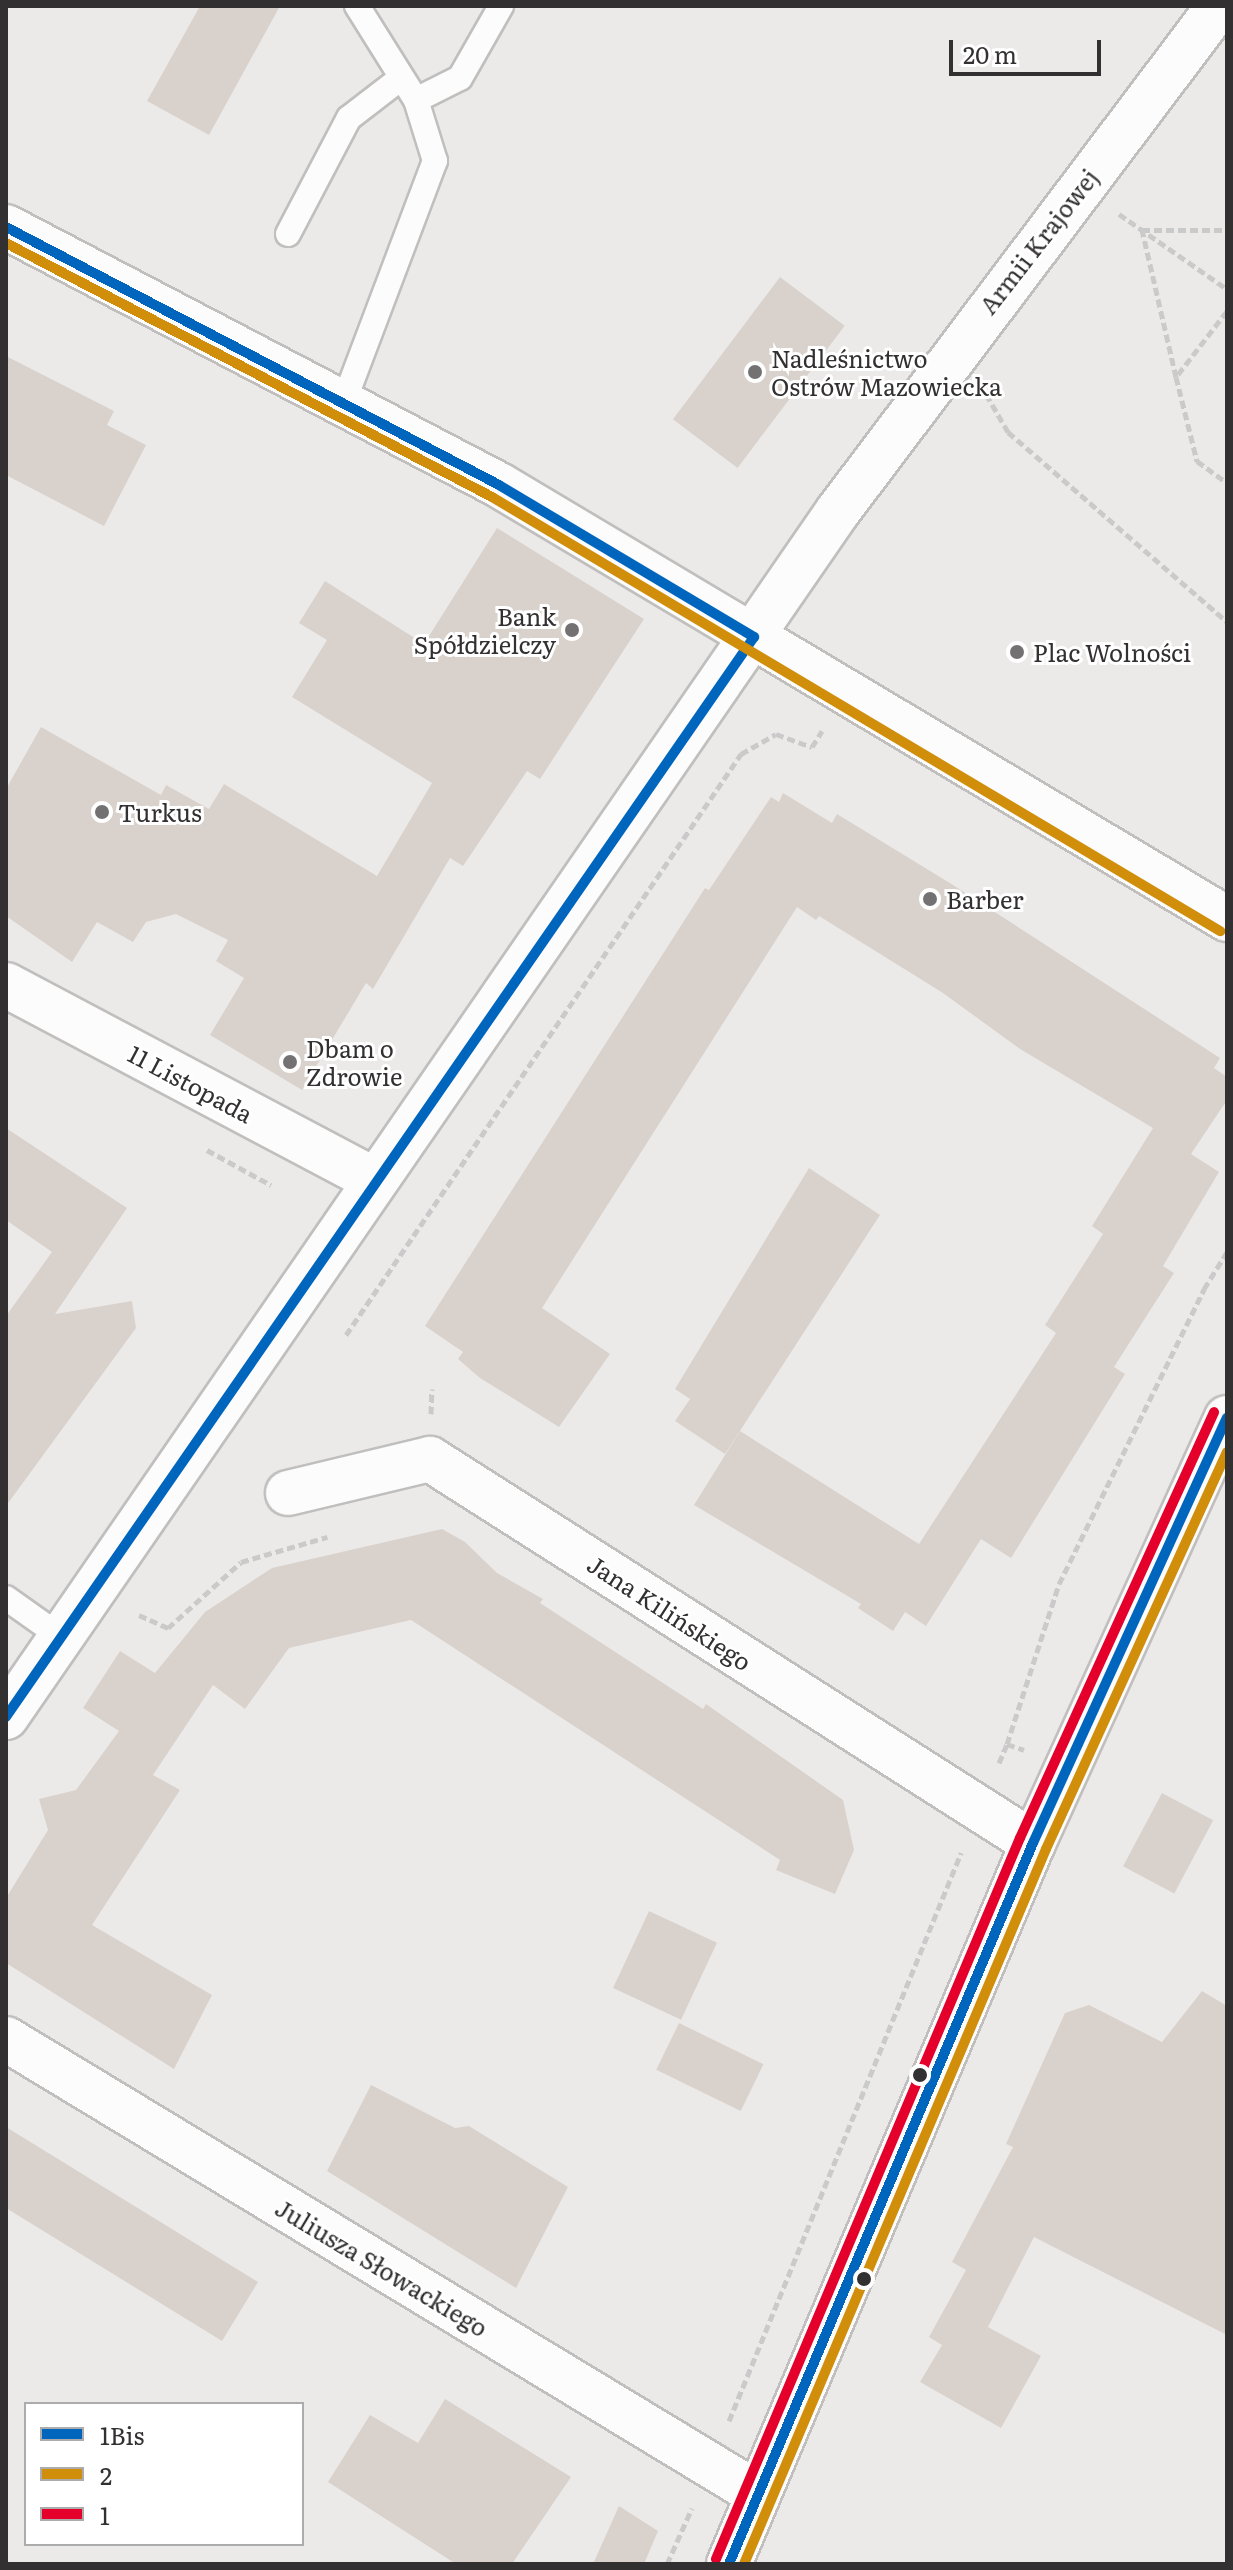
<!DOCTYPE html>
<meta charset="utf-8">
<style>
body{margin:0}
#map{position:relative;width:1233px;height:2570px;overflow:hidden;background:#eceae9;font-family:Literata,serif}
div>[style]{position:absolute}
.building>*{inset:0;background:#d9d2cc;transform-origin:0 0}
.path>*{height:5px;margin-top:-2.5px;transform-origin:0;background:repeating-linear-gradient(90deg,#cbcaca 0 8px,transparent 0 12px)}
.roads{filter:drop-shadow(2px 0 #c0bfbe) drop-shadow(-2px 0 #c0bfbe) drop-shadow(0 2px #c0bfbe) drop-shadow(0 -2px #c0bfbe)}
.service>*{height:24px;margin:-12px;padding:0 12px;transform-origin:12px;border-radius:12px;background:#fcfcfc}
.minor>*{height:44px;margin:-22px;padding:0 22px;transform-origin:22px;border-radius:22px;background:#fcfcfc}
.tertiary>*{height:44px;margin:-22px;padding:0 22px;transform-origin:22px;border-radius:22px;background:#fcfcfc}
.secondary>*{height:44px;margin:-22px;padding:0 22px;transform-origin:22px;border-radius:22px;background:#fcfcfc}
.bus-1>*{height:10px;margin:-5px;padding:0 5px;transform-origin:5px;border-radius:5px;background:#0065bd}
.bus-2>*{height:10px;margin:-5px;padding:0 5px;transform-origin:5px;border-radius:5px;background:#d08e0a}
.bus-3>*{height:10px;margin:-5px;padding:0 5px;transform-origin:5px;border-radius:5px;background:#e4002b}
.dots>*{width:22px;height:22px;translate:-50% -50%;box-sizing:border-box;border:4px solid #fff;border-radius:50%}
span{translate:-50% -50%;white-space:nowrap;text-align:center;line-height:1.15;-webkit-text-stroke:6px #fff;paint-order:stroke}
.street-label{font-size:24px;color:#323030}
.poi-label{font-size:24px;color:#323030}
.left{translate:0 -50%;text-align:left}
.right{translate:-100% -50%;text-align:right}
.frame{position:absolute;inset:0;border:8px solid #323030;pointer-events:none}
.legend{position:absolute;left:24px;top:2402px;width:280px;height:144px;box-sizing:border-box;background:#fff;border:2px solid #adacac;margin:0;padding:10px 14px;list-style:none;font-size:24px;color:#323030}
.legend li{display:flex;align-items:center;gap:16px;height:40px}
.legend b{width:40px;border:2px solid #adacac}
.scale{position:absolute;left:949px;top:40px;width:152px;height:36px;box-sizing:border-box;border:4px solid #323030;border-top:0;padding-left:10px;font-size:24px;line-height:28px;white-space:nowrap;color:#323030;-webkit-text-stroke:6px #fff;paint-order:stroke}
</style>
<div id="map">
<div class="building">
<i style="clip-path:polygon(200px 6px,280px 6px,209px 135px,147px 101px)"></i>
<i style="left:780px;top:277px;width:81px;height:178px;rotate:37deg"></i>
<i style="clip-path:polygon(6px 356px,114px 411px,107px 425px,146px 445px,104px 526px,6px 475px)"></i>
<i style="clip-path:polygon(497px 528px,644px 619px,540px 779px,527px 771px,463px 866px,450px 858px,373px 989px,366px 983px,302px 1090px,210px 1035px,244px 978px,216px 961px,228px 940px,176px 914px,146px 922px,133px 942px,97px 922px,72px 962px,6px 916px,6px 789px,41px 727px,161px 795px,166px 785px,209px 809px,224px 784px,377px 876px,432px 783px,292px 697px,327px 640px,299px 623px,325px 581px,424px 644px)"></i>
<i style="clip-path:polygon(783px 793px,832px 823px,837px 814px,953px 885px,1220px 1058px,1214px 1068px,1227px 1077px,1227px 1100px,1191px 1154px,1219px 1172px,1163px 1266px,1174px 1273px,1114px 1367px,1125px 1374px,1011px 1558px,981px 1539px,926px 1626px,905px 1612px,893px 1631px,858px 1608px,861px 1604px,694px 1505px,740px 1431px,919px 1544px,1056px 1333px,1045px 1325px,1103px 1234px,1092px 1226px,1153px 1128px,1020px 1049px,943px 993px,819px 916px,816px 920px,797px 907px,542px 1308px,610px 1354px,559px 1427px,480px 1378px,458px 1359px,463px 1352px,425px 1326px,705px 888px,709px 890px,771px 797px,779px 802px)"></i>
<i style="clip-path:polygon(6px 1128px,127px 1208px,55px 1314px,132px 1301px,136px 1328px,6px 1506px,6px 1316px,52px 1252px,6px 1220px)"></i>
<i style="clip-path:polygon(809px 1168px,880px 1215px,725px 1454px,675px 1421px,690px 1399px,675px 1389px)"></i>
<i style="clip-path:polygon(442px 1529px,465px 1542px,497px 1573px,543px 1599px,540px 1603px,703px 1709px,706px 1704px,843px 1800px,854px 1850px,835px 1894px,776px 1870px,780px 1860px,411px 1620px,289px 1648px,245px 1709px,213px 1685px,153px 1775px,180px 1790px,92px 1925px,212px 1995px,174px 2069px,6px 1963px,6px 1898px,48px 1830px,39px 1799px,76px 1790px,119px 1731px,83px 1708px,120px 1651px,155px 1673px,205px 1612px,272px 1568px)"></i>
<i style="left:1162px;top:1793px;width:58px;height:83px;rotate:28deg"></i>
<i style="left:649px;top:1911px;width:75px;height:85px;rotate:25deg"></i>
<i style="clip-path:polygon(1202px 1991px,1227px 2006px,1227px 2335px,1034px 2237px,988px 2327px,1041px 2356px,1001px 2428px,920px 2382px,942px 2345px,929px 2337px,966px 2270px,952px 2262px,1013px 2147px,1006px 2144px,1065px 2013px,1089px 2005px,1162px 2042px)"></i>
<i style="left:679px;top:2023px;width:94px;height:52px;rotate:26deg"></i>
<i style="clip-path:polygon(371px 2085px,455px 2128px,469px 2126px,568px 2187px,516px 2288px,327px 2171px)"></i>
<i style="clip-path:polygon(6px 2127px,258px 2282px,222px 2341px,6px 2208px)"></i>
<i style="clip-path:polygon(445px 2399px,571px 2477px,512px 2564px,456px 2564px,328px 2482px,370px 2415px,418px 2443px)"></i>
<i style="clip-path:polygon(619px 2506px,658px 2531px,644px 2564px,593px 2564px)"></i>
</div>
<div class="path">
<i style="left:1119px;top:214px;width:131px;rotate:34.8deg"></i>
<i style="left:1227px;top:311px;width:83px;rotate:127.7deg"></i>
<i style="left:1176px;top:377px;width:87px;rotate:76deg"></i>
<i style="left:1197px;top:461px;width:37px;rotate:36deg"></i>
<i style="left:1176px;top:377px;width:151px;rotate:-103deg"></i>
<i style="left:1142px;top:230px;width:85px"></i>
<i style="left:986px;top:394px;width:44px;rotate:59.9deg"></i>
<i style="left:1008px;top:432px;width:290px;rotate:40.9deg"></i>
<i style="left:207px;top:1150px;width:73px;rotate:28.7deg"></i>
<i style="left:346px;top:1335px;width:703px;rotate:-55.79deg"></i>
<i style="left:741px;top:754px;width:40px;rotate:-29.7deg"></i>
<i style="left:776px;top:734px;width:38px;rotate:20deg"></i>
<i style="left:812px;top:747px;width:19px;rotate:-58deg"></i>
<i style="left:431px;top:1414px;width:25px;rotate:-88deg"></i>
<i style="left:139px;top:1615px;width:32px;rotate:24deg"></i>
<i style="left:168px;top:1628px;width:98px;rotate:-42.1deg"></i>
<i style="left:241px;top:1562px;width:90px;rotate:-16.2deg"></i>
<i style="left:1007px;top:1744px;width:168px;rotate:-72deg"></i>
<i style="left:1059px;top:1584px;width:329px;rotate:-63.8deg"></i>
<i style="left:1204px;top:1289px;width:44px;rotate:-58.1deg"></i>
<i style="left:999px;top:1763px;width:21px;rotate:-67deg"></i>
<i style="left:1007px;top:1744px;width:18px;rotate:19deg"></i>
<i style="left:729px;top:2421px;width:614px;rotate:-67.78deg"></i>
<i style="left:667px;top:2564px;width:61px;rotate:-65.9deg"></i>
</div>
<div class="roads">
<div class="service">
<i style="left:416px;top:100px;width:49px;rotate:-26.6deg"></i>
<i style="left:460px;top:78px;width:83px;rotate:-60.3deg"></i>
<i style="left:288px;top:234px;width:131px;rotate:-62.3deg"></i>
<i style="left:349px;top:118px;width:66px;rotate:-37.6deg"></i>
<i style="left:343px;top:404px;width:260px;rotate:-69.3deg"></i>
<i style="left:435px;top:161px;width:64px;rotate:-107.3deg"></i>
<i style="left:416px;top:100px;width:111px;rotate:-122.1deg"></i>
<i style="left:6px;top:1598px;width:71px;rotate:35.3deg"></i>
</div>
<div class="minor">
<i style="left:754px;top:637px;width:551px;rotate:30.8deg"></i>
<i style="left:6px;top:985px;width:417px;rotate:27.9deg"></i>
<i style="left:288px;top:1493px;width:146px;rotate:-13.5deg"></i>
<i style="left:430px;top:1459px;width:715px;rotate:32.49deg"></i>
<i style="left:6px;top:2039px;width:879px;rotate:31.18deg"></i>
</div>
<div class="tertiary">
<i style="left:729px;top:2564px;width:782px;rotate:-67.14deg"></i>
<i style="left:1033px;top:1843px;width:467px;rotate:-65.5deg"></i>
</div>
<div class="secondary">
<i style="left:6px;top:227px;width:556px;rotate:27.62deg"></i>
<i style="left:499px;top:485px;width:297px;rotate:30.8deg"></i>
<i style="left:6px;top:1717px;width:1465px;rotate:-55.4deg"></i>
<i style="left:838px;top:511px;width:633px;rotate:-52.97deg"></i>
</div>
</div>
<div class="bus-1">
<i style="left:6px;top:227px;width:556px;rotate:27.62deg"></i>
<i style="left:499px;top:485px;width:297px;rotate:30.8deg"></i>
<i style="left:754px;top:637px;width:1314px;rotate:124.71deg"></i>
<i style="left:729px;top:2564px;width:782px;rotate:-67.14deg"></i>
<i style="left:1033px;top:1843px;width:467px;rotate:-65.5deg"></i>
</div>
<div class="bus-2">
<i style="left:6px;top:243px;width:548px;rotate:27.59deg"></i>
<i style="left:492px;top:497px;width:848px;rotate:30.8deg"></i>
<i style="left:744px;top:2564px;width:776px;rotate:-67.1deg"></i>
<i style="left:1046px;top:1849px;width:436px;rotate:-65.5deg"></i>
</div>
<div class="bus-3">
<i style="left:716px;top:2559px;width:782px;rotate:-67.14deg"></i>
<i style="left:1020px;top:1838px;width:468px;rotate:-65.5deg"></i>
</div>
<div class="dots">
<i style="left:755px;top:372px;background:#737171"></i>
<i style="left:572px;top:630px;background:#737171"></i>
<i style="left:1017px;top:652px;background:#737171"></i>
<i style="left:102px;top:812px;background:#737171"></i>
<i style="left:930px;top:899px;background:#737171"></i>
<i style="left:290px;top:1062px;background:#737171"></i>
<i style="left:920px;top:2075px;background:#323030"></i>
<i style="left:864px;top:2279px;background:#323030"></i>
</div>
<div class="street-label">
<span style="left:1038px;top:241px;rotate:-52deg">Armii Krajowej</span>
<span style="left:191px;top:1083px;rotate:28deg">11 Listopada</span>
<span style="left:670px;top:1612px;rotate:33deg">Jana Kilińskiego</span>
<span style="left:382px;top:2267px;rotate:31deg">Juliusza Słowackiego</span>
</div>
<div class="poi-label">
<span class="left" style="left:771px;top:372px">Nadleśnictwo<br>Ostrów Mazowiecka</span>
<span class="right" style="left:556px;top:630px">Bank<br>Spółdzielczy</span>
<span class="left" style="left:1033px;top:652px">Plac Wolności</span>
<span class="left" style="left:118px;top:812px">Turkus</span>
<span class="left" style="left:946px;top:899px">Barber</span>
<span class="left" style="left:306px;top:1062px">Dbam o<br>Zdrowie</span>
</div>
<div class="frame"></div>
<ul class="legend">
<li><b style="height:10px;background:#0065bd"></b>1Bis</li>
<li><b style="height:10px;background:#d08e0a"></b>2</li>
<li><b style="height:10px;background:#e4002b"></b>1</li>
</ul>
<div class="scale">20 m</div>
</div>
